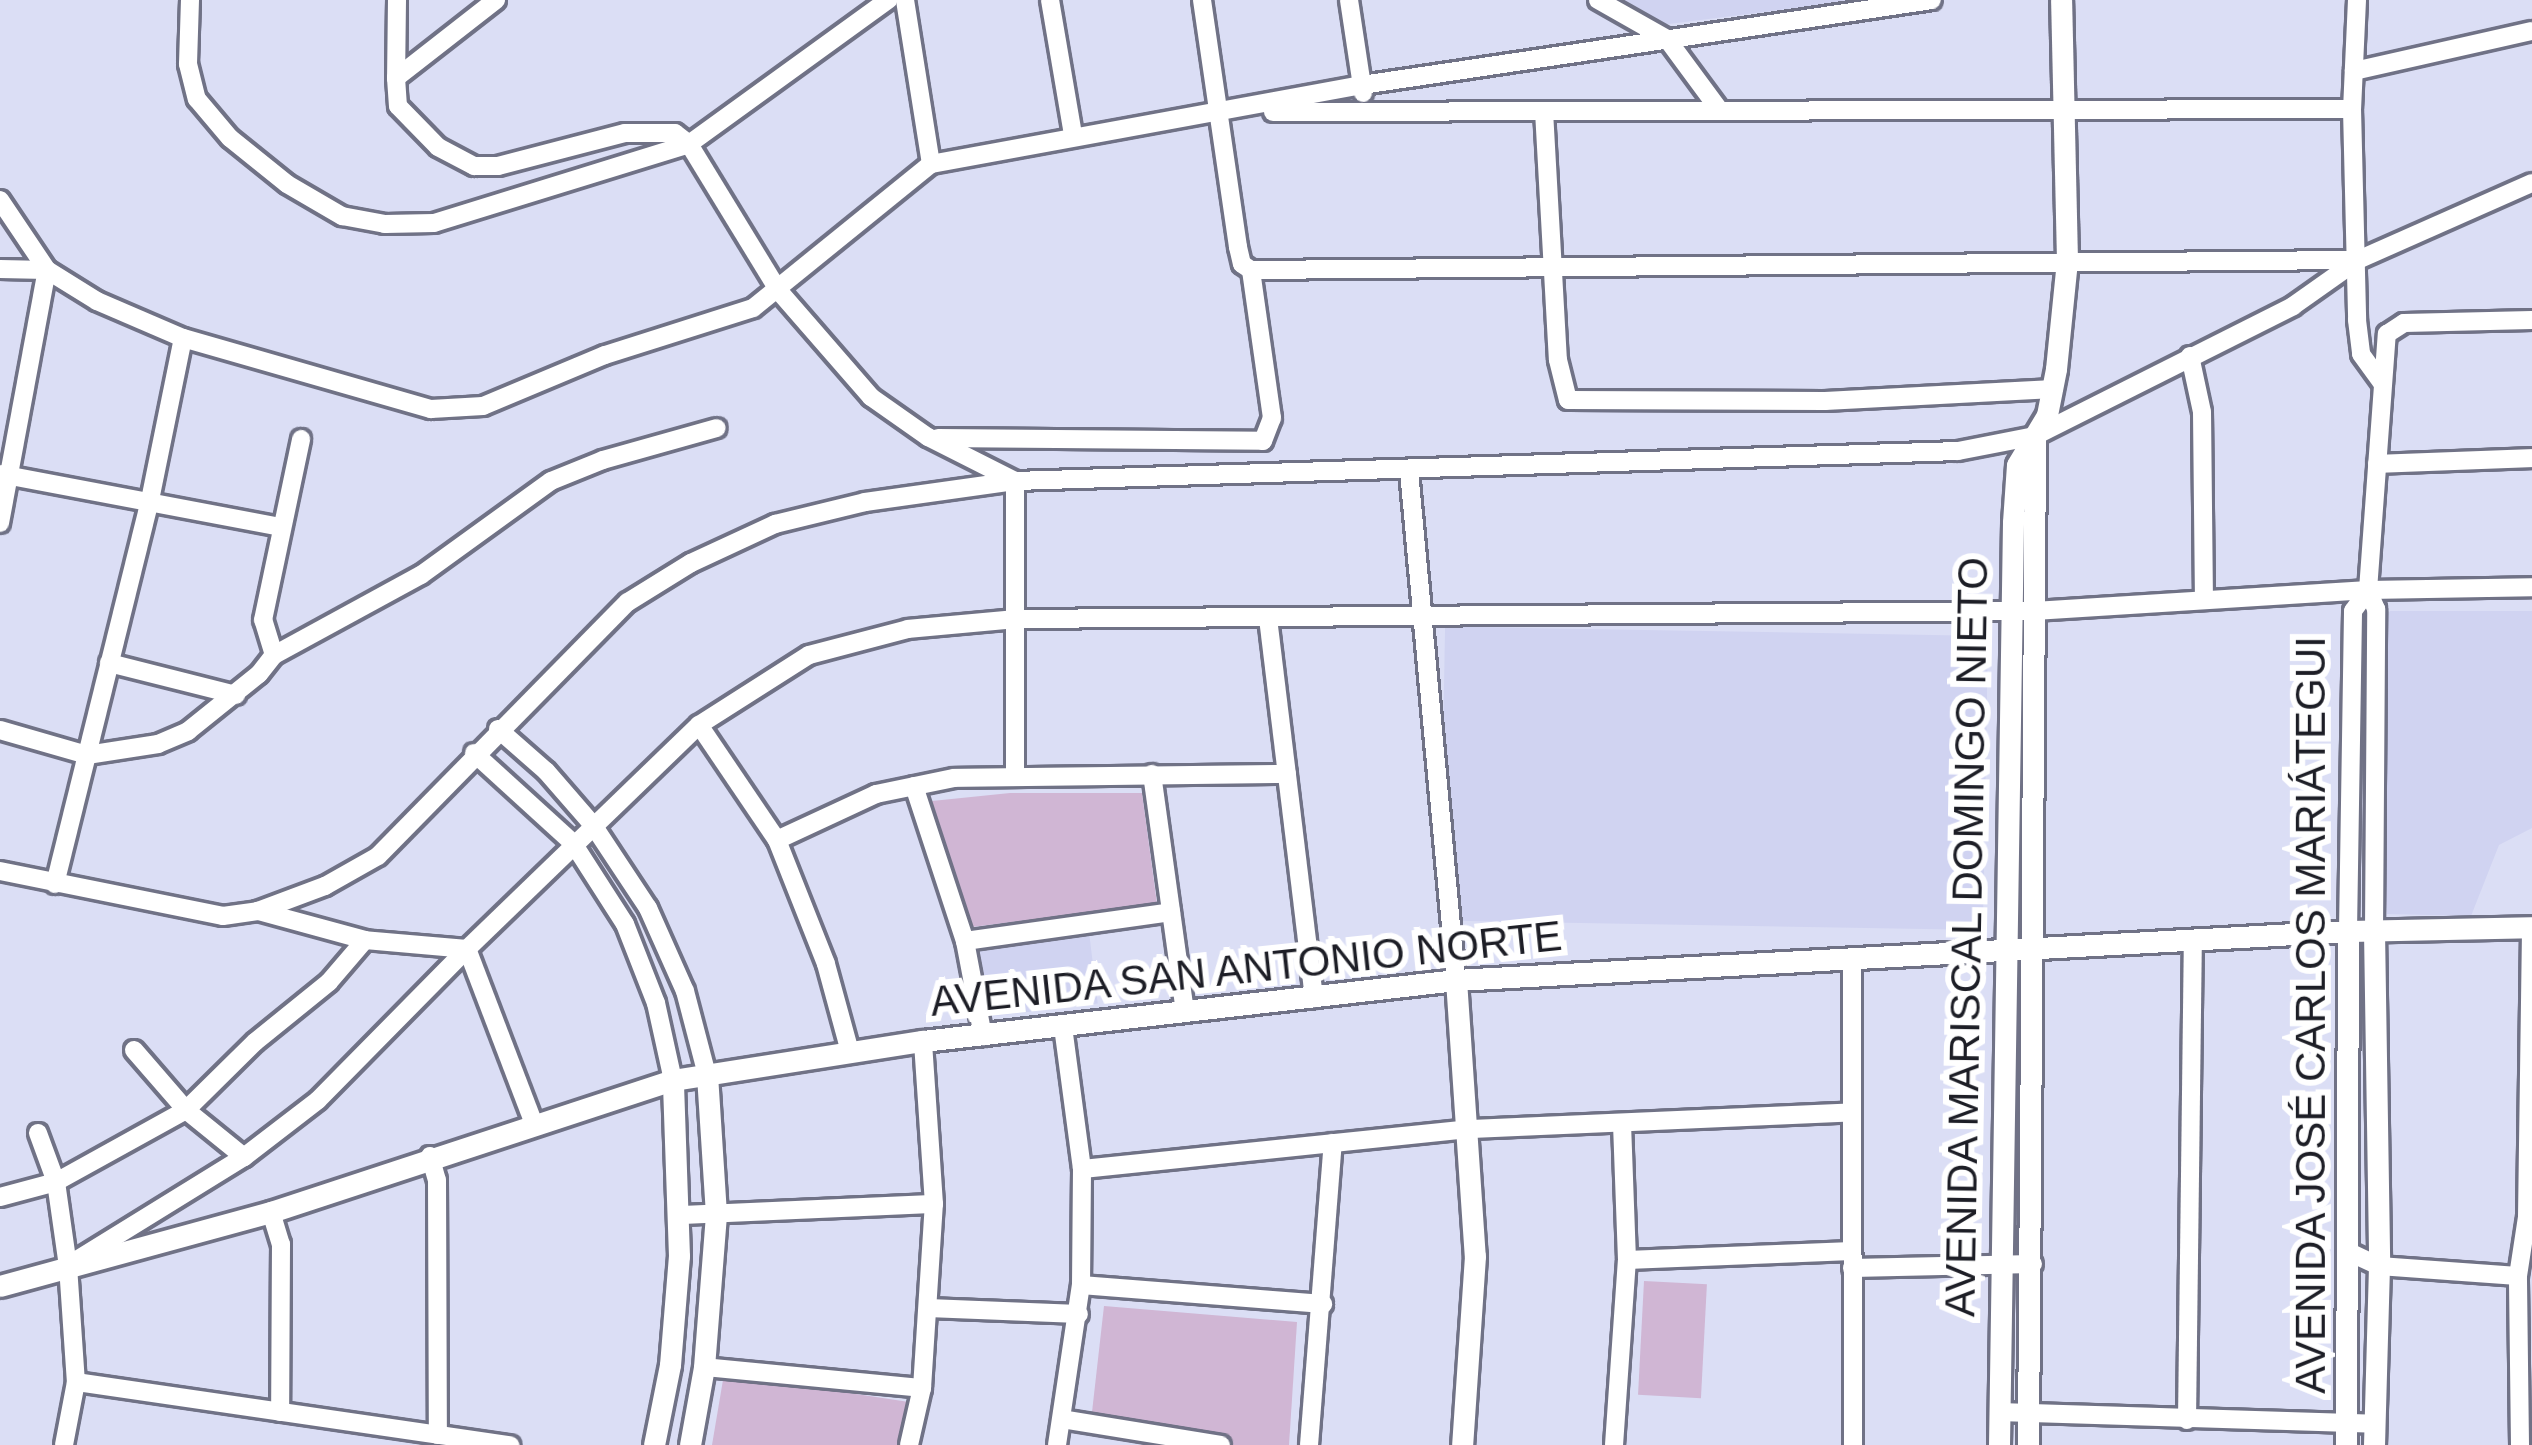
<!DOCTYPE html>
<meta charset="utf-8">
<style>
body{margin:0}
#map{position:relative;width:2532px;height:1445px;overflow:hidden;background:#dbdef5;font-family:Helvetica,sans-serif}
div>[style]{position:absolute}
.built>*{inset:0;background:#d0d3f1;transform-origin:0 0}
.green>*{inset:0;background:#d0b6d4;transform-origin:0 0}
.roads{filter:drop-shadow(3px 0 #707286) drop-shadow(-3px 0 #707286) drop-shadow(0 3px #707286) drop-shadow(0 -3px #707286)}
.minor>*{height:18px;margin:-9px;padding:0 9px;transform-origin:9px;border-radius:9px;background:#fff}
.tertiary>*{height:21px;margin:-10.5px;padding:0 10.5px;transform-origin:10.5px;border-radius:10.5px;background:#fff}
span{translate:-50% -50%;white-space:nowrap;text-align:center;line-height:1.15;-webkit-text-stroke:12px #fff;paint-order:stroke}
.street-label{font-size:42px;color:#1d1e26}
</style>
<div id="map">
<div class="built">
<i style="clip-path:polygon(1619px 0,1860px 0,1645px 27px)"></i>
<i style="clip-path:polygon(2390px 611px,2532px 611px,2532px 828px,2499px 845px,2471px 916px,2387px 914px,2386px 902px,2375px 893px,2384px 619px)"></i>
<i style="left:1988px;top:636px;width:294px;height:543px;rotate:91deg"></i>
<i style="left:1089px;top:932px;width:72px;height:115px;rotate:83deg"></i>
</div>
<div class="green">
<i style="clip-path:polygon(1010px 793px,1142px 793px,1157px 904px,972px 927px,932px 801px)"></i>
<i style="left:1644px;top:1281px;width:63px;height:114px;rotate:3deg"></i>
<i style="clip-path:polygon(1104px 1306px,1297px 1322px,1289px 1445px,1227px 1445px,1091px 1421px)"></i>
<i style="clip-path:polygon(724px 1374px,909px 1402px,901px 1445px,712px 1445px)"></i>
</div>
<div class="roads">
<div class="minor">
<i style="left:190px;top:0;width:64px;rotate:91.8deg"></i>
<i style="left:188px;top:64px;width:36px;rotate:76deg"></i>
<i style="left:197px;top:99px;width:51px;rotate:49.8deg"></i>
<i style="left:230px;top:138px;width:73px;rotate:38.9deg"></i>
<i style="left:287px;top:184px;width:64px;rotate:30.2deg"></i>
<i style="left:342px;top:216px;width:44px;rotate:10.5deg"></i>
<i style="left:385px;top:224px;width:49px;rotate:-1.2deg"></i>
<i style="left:434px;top:223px;width:267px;rotate:-17.2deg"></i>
<i style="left:689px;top:144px;width:246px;rotate:-35.9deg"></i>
<i style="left:397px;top:0;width:78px;rotate:90.7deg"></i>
<i style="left:396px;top:78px;width:127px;rotate:-38deg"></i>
<i style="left:905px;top:0;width:166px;rotate:81deg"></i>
<i style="left:1050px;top:0;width:137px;rotate:80.3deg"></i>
<i style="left:1202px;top:0;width:250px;rotate:81.7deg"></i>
<i style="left:1238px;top:247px;width:17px;rotate:77deg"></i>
<i style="left:1242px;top:264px;width:11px;rotate:34deg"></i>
<i style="left:1251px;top:270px;width:1107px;rotate:-0.52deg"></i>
<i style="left:1349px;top:0;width:94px;rotate:81.4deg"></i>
<i style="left:1598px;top:0;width:79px;rotate:29.5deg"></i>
<i style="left:1667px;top:39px;width:89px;rotate:53.6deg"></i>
<i style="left:2357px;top:0;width:109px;rotate:92.6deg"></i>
<i style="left:2352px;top:109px;width:211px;rotate:88.6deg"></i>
<i style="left:2357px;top:320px;width:34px;rotate:83deg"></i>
<i style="left:2361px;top:354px;width:37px;rotate:54deg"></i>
<i style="left:2354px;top:71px;width:182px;rotate:-12.7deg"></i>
<i style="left:396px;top:78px;width:28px;rotate:86deg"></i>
<i style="left:398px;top:106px;width:57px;rotate:45.7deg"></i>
<i style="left:438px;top:147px;width:41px;rotate:27.8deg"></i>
<i style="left:474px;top:166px;width:24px"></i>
<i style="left:498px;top:166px;width:131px;rotate:-14.6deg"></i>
<i style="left:625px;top:133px;width:50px"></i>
<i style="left:675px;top:133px;width:18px;rotate:38deg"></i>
<i style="left:689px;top:144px;width:171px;rotate:58.6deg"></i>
<i style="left:778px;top:290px;width:142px;rotate:49deg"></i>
<i style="left:871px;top:397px;width:70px;rotate:35.1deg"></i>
<i style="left:928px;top:437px;width:97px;rotate:26.8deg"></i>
<i style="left:1015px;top:481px;width:296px;rotate:90deg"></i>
<i style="left:1544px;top:111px;width:249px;rotate:86.8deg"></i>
<i style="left:1558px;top:360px;width:41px;rotate:76deg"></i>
<i style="left:1568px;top:400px;width:257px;rotate:0.2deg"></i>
<i style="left:1825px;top:401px;width:229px;rotate:-3deg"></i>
<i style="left:1273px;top:112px;width:1079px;rotate:-0.16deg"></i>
<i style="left:0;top:200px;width:84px;rotate:56.1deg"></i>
<i style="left:47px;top:270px;width:59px;rotate:31.8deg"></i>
<i style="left:97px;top:301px;width:94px;rotate:23.3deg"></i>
<i style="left:183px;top:338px;width:258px;rotate:16deg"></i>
<i style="left:431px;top:409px;width:52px;rotate:-3.3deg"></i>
<i style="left:483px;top:406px;width:132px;rotate:-22.7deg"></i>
<i style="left:605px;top:355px;width:155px;rotate:-17.6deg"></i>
<i style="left:753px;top:308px;width:229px;rotate:-39deg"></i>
<i style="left:931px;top:164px;width:438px;rotate:-10.4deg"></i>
<i style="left:1362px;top:85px;width:576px;rotate:-8.48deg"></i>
<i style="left:0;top:269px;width:47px;rotate:1.2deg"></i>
<i style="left:2190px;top:356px;width:57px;rotate:77.9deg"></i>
<i style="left:2202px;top:412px;width:188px;rotate:89.4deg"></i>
<i style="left:938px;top:438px;width:325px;rotate:0.5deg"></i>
<i style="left:1263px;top:441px;width:25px;rotate:-69deg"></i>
<i style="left:1272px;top:418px;width:149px;rotate:-98.1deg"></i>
<i style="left:2377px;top:464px;width:155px;rotate:-2.2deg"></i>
<i style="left:1409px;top:471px;width:511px;rotate:84.72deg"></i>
<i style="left:0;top:474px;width:286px;rotate:10.7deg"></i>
<i style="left:0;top:523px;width:257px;rotate:-79.5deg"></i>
<i style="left:1268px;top:618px;width:383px;rotate:83.1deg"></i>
<i style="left:274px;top:655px;width:167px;rotate:-28.6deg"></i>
<i style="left:421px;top:575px;width:160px;rotate:-35.9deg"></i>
<i style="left:551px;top:481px;width:56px;rotate:-22deg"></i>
<i style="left:603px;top:460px;width:118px;rotate:-15.7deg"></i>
<i style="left:109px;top:663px;width:131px;rotate:14.1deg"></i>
<i style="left:699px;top:725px;width:139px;rotate:55.9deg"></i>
<i style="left:777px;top:840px;width:133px;rotate:68.4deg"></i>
<i style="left:826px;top:964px;width:91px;rotate:74.7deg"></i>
<i style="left:498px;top:729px;width:64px;rotate:41.2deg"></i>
<i style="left:546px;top:771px;width:72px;rotate:49deg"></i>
<i style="left:593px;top:825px;width:100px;rotate:56.5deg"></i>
<i style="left:648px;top:908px;width:91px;rotate:66deg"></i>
<i style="left:685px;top:991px;width:87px;rotate:75.3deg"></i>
<i style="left:0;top:730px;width:91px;rotate:16deg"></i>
<i style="left:87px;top:755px;width:72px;rotate:-8.8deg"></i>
<i style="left:158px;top:744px;width:33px;rotate:-23deg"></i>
<i style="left:188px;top:731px;width:91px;rotate:-38.8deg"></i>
<i style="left:259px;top:674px;width:24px;rotate:-52deg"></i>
<i style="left:274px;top:655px;width:37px;rotate:-107deg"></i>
<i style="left:263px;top:620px;width:185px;rotate:-78.1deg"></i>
<i style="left:474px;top:753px;width:134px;rotate:42.3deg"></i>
<i style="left:573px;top:843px;width:96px;rotate:57.3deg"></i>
<i style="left:625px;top:924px;width:85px;rotate:68.6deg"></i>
<i style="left:656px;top:1003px;width:79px;rotate:77.6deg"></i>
<i style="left:1152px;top:774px;width:239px;rotate:82.1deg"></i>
<i style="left:914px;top:786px;width:163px;rotate:71.8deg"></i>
<i style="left:965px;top:941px;width:97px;rotate:79.3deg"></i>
<i style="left:777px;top:840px;width:109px;rotate:-24.9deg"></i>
<i style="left:876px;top:794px;width:80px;rotate:-11.6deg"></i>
<i style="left:954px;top:778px;width:333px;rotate:-0.7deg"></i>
<i style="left:0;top:871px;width:227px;rotate:11.4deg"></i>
<i style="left:223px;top:916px;width:35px;rotate:-8deg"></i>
<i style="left:258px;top:911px;width:72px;rotate:-20.5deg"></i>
<i style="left:325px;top:886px;width:61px;rotate:-29.5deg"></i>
<i style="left:378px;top:856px;width:356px;rotate:-45.5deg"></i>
<i style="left:628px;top:602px;width:74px;rotate:-31.8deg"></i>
<i style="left:691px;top:563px;width:93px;rotate:-24.9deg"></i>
<i style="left:775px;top:524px;width:93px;rotate:-13.7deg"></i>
<i style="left:865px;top:502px;width:151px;rotate:-8deg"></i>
<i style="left:1015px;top:481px;width:943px;rotate:-1.82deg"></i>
<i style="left:1958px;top:451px;width:78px;rotate:-11deg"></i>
<i style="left:2035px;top:436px;width:289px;rotate:-26.7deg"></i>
<i style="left:2293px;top:306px;width:80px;rotate:-35.3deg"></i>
<i style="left:2358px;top:260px;width:190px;rotate:-23.9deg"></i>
<i style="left:55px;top:884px;width:390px;rotate:-76.1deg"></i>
<i style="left:149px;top:505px;width:170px;rotate:-78.5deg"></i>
<i style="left:2348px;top:931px;width:320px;rotate:-89.1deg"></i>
<i style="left:2353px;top:611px;width:26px;rotate:-54deg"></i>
<i style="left:2374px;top:931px;width:322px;rotate:-89.6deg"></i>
<i style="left:2376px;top:609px;width:21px;rotate:-113deg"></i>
<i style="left:2368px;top:590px;width:257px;rotate:-85.8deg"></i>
<i style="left:2387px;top:334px;width:20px;rotate:-33deg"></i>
<i style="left:2404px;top:323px;width:128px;rotate:-1.3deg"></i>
<i style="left:965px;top:941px;width:208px;rotate:-8deg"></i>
<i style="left:1852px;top:958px;width:487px;rotate:89.9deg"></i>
<i style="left:134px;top:1050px;width:79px;rotate:49.1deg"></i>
<i style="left:186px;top:1110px;width:75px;rotate:39deg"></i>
<i style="left:534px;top:1124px;width:187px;rotate:-110.9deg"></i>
<i style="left:467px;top:949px;width:322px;rotate:-44deg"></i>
<i style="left:699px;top:725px;width:130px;rotate:-32.5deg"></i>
<i style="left:809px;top:655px;width:102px;rotate:-14.7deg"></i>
<i style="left:908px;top:629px;width:108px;rotate:-5.3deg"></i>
<i style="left:1016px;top:619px;width:1018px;rotate:-0.45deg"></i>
<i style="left:2034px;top:611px;width:335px;rotate:-3.6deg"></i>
<i style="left:2368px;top:590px;width:164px;rotate:-1deg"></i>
<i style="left:38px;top:1133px;width:52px;rotate:69.8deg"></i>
<i style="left:56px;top:1182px;width:85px;rotate:81.9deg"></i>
<i style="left:68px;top:1266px;width:116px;rotate:86.1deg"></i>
<i style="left:76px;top:1382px;width:64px;rotate:100.8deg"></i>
<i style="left:430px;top:1156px;width:25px;rotate:74deg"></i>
<i style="left:437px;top:1180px;width:255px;rotate:89.8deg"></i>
<i style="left:1082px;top:1169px;width:389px;rotate:-5.9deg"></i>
<i style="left:1469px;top:1129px;width:383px;rotate:-2.5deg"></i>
<i style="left:0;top:1197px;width:58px;rotate:-15deg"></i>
<i style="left:56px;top:1182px;width:149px;rotate:-29deg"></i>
<i style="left:186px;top:1110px;width:97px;rotate:-44.6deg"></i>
<i style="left:255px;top:1042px;width:95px;rotate:-39deg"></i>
<i style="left:329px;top:982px;width:55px;rotate:-49.4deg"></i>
<i style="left:271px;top:1212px;width:34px;rotate:73deg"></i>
<i style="left:281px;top:1244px;width:168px;rotate:90.3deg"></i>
<i style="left:680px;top:1215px;width:254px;rotate:-2.5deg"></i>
<i style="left:2351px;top:1253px;width:31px;rotate:25deg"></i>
<i style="left:2379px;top:1266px;width:139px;rotate:4.1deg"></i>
<i style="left:77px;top:1260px;width:196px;rotate:-31.7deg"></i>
<i style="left:244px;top:1157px;width:93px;rotate:-37.6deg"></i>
<i style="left:318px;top:1100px;width:212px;rotate:-45.4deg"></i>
<i style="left:467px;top:949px;width:102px;rotate:-175deg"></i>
<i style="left:365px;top:940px;width:111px;rotate:-164.8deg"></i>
<i style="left:1627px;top:1260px;width:225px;rotate:-2.3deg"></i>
<i style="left:1852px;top:1268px;width:181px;rotate:-1.3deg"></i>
<i style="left:1081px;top:1285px;width:243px;rotate:4.5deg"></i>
<i style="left:928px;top:1308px;width:151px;rotate:2.3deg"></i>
<i style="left:704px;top:1367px;width:219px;rotate:5.5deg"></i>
<i style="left:76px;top:1382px;width:439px;rotate:8.3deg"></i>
<i style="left:2000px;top:1412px;width:374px;rotate:1.8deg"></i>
<i style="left:1062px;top:1419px;width:161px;rotate:9.3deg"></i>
<i style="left:2187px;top:1420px;width:477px;rotate:-89.3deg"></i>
<i style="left:909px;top:1445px;width:58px;rotate:-77.2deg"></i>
<i style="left:922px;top:1388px;width:184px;rotate:-86.3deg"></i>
<i style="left:934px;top:1204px;width:163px;rotate:-93.9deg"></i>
<i style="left:1057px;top:1445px;width:162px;rotate:-81.5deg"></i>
<i style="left:1081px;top:1285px;width:116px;rotate:-89.5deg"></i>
<i style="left:1082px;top:1169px;width:144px;rotate:-97.6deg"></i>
<i style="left:1309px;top:1445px;width:303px;rotate:-85.5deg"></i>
<i style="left:1614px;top:1445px;width:185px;rotate:-86deg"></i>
<i style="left:1627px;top:1260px;width:136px;rotate:-92.1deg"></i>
<i style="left:2520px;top:1445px;width:169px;rotate:-90.7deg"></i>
<i style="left:2518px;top:1276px;width:60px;rotate:-81.3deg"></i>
<i style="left:2527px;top:1217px;width:290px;rotate:-89.2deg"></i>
</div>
<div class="tertiary">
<i style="left:2374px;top:931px;width:335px;rotate:89.1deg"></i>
<i style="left:2379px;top:1266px;width:179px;rotate:91.6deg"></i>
<i style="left:1456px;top:980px;width:277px;rotate:86.1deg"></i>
<i style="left:1475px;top:1256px;width:189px;rotate:93.9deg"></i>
<i style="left:0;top:1286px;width:281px;rotate:-15.3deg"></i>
<i style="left:271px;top:1212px;width:423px;rotate:-18.2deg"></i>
<i style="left:673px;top:1080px;width:253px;rotate:-8.9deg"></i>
<i style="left:923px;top:1041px;width:536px;rotate:-6.53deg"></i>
<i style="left:1456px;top:980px;width:893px;rotate:-3.14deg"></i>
<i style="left:2348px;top:931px;width:184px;rotate:-1.2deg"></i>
<i style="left:654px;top:1445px;width:82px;rotate:-78.7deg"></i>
<i style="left:670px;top:1365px;width:109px;rotate:-85.3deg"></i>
<i style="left:679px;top:1256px;width:176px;rotate:-92deg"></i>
<i style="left:690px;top:1445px;width:79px;rotate:-79.8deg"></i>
<i style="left:704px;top:1367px;width:153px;rotate:-85.5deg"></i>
<i style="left:716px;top:1214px;width:139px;rotate:-93.7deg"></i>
<i style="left:1999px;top:1445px;width:923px;rotate:-89.13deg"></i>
<i style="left:2013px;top:522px;width:57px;rotate:-86deg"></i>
<i style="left:2017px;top:465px;width:58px;rotate:-59deg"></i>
<i style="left:2047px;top:415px;width:47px;rotate:-78.9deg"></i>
<i style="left:2056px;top:369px;width:110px;rotate:-84.2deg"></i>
<i style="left:2067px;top:260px;width:260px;rotate:-91.3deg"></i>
<i style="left:2028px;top:1445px;width:1009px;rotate:-89.6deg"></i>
<i style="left:2346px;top:1445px;width:514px;rotate:-89.78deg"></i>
</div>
</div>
<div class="street-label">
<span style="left:1967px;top:937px;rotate:-89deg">AVENIDA MARISCAL DOMINGO NIETO</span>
<span style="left:1246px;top:969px;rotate:-6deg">AVENIDA SAN ANTONIO NORTE</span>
<span style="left:2311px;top:1015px;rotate:-90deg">AVENIDA JOSÉ CARLOS MARIÁTEGUI</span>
</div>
</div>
